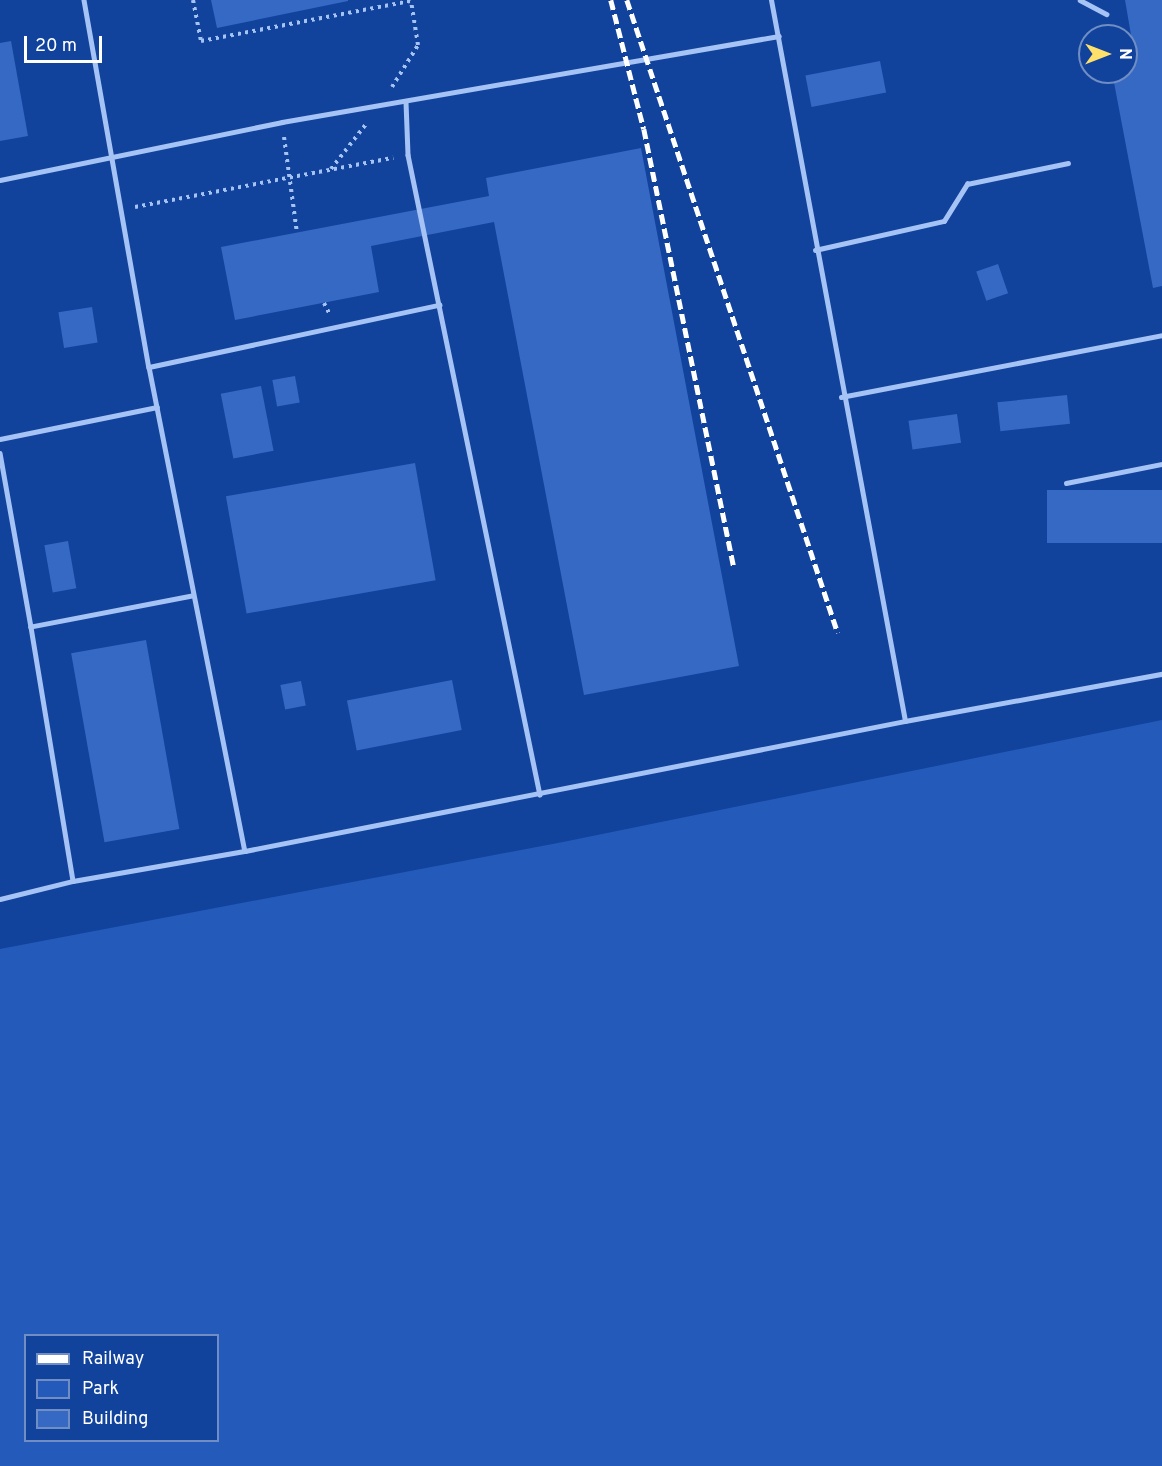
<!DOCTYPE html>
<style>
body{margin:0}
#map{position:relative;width:1162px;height:1466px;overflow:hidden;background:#11439d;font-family:Overpass,sans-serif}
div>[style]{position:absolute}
.green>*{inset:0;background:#245bbb}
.building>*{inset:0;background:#3569c3;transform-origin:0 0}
.path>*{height:4px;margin-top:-2px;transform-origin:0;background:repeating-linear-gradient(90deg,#a6c3f5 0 3px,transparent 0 7.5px)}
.service>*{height:4.5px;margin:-2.25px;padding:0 2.25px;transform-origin:2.25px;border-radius:2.25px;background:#a6c3f5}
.rail>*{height:4.5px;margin-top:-2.25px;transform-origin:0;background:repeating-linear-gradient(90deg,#fff 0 10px,transparent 0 14.5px)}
span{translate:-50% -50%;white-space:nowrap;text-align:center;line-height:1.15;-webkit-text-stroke:5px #11439d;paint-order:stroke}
.legend{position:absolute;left:24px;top:1334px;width:195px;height:108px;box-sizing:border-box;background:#11439d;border:2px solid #708ec4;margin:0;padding:8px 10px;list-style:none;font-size:18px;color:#fff}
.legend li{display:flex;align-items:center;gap:12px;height:30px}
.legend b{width:30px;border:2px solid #708ec4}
.north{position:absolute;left:1078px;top:24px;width:60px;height:60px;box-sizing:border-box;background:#11439d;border:2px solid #708ec4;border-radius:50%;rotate:90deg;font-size:16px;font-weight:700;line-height:24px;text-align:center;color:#fff}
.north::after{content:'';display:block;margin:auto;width:21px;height:27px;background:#ffe06a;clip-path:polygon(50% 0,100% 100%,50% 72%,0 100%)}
.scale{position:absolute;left:24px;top:36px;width:78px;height:27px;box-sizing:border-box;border:3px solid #fff;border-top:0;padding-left:8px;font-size:18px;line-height:21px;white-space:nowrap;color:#fff;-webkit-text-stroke:4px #11439d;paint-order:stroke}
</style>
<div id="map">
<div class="green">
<i style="clip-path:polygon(evenodd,1162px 720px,1162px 1466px,0 1466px,0 949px,563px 842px,1162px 720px,26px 1336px,218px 1336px,218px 1440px,26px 1440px,26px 1336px)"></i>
</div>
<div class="building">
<i style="clip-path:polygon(211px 0,348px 0,348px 1px,217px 28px)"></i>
<i style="clip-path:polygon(1125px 0,1162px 0,1162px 286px,1153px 288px,1112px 72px,1126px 72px,1126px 36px,1131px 35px)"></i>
<i style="clip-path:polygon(11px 41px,28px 136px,0 141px,0 43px)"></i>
<i style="left:880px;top:61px;width:32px;height:76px;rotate:79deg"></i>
<i style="clip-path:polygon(641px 148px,739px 666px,584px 695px,494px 222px,371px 246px,379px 292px,235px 320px,221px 247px,489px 196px,486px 178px)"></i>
<i style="left:998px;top:264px;width:31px;height:23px;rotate:71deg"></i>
<i style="left:92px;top:307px;width:36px;height:34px;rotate:81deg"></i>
<i style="left:295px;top:376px;width:27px;height:23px;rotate:80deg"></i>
<i style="left:261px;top:386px;width:66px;height:41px;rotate:79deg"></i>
<i style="left:1067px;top:395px;width:29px;height:70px;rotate:84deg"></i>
<i style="left:957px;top:414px;width:29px;height:49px;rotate:82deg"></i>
<i style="left:415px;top:463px;width:119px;height:192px;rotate:80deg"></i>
<i style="left:1162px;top:490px;width:53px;height:115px;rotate:90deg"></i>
<i style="left:68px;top:541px;width:48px;height:24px;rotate:80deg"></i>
<i style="left:146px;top:640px;width:192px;height:76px;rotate:80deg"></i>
<i style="left:452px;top:680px;width:51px;height:107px;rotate:79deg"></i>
<i style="left:301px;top:681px;width:25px;height:21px;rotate:79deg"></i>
</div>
<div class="path">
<i style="left:193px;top:0;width:42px;rotate:79deg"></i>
<i style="left:201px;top:41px;width:214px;rotate:-10.8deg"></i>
<i style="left:392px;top:87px;width:49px;rotate:-58.2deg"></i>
<i style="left:418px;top:45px;width:45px;rotate:-99deg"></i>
<i style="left:284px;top:137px;width:97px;rotate:82.3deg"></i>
<i style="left:331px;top:169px;width:58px;rotate:-52deg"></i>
<i style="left:135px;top:207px;width:263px;rotate:-10.8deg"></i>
<i style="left:324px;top:303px;width:11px;rotate:63deg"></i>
</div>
<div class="service">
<i style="left:84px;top:0;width:373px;rotate:80deg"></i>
<i style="left:149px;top:367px;width:493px;rotate:78.8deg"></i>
<i style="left:245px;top:851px;width:673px;rotate:-11.14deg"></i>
<i style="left:905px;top:721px;width:733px;rotate:-100.53deg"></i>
<i style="left:1080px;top:0;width:30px;rotate:28deg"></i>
<i style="left:406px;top:102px;width:53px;rotate:87.8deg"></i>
<i style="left:408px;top:155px;width:653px;rotate:78.35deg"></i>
<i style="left:0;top:180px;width:288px;rotate:-11.6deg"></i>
<i style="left:282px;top:122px;width:504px;rotate:-9.82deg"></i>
<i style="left:815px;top:250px;width:132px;rotate:-12.7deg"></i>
<i style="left:944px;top:221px;width:44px;rotate:-58.1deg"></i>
<i style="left:967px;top:184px;width:103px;rotate:-11.7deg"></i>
<i style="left:149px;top:367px;width:297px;rotate:-12.1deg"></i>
<i style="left:841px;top:397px;width:327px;rotate:-10.9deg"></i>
<i style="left:0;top:439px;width:160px;rotate:-11.5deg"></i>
<i style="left:0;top:453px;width:177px;rotate:79.9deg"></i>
<i style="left:1066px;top:483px;width:98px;rotate:-11.2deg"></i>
<i style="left:192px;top:596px;width:164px;rotate:169.1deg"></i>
<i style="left:31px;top:627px;width:257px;rotate:80.6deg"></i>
<i style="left:73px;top:881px;width:175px;rotate:-9.9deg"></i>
<i style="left:905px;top:721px;width:261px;rotate:-10.4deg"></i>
<i style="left:0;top:899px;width:75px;rotate:-13.9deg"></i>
</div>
<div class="rail">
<i style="left:611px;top:0;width:133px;rotate:75.7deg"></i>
<i style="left:644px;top:129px;width:448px;rotate:78.4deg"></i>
<i style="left:627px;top:0;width:667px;rotate:71.57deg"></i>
</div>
<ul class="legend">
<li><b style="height:8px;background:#fff"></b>Railway</li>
<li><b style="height:16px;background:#245bbb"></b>Park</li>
<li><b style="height:16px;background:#3569c3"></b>Building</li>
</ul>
<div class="north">N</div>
<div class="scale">20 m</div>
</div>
